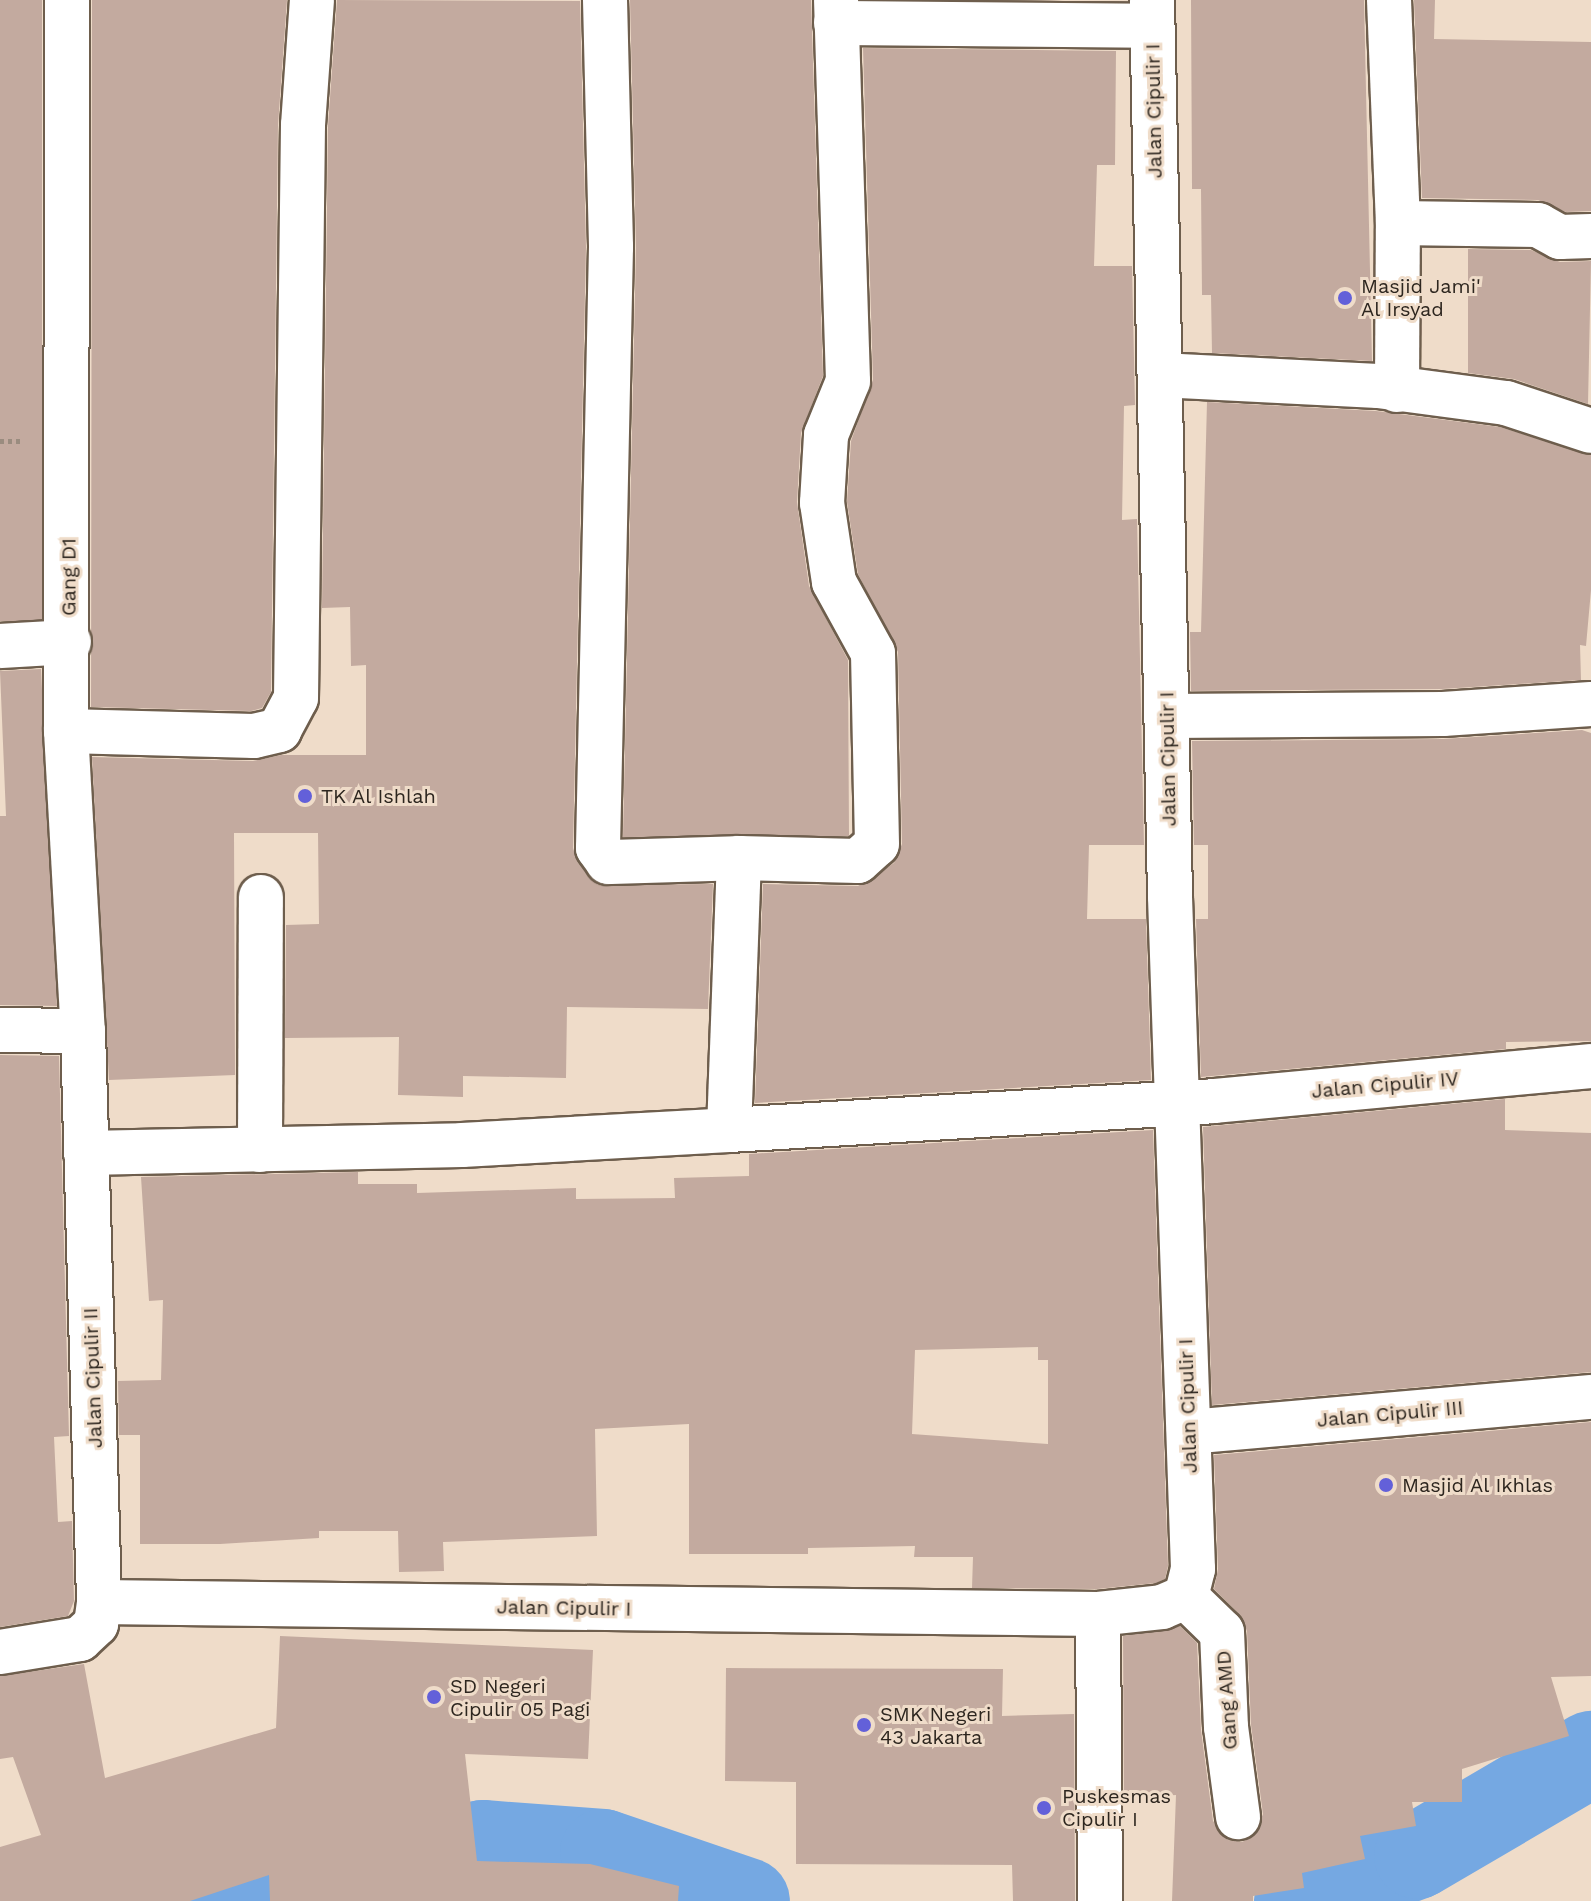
<!DOCTYPE html>
<style>
body{margin:0}
#map{position:relative;width:1591px;height:1901px;overflow:hidden;background:#efdcc9;font-family:"Work Sans",sans-serif}
div>[style]{position:absolute}
.river>*{height:86px;margin:-43px;padding:0 43px;transform-origin:43px;border-radius:43px;background:#75a8e2}
.building>*{inset:0;background:#c3aa9f;transform-origin:0 0}
.path>*{height:5px;margin-top:-2.5px;transform-origin:0;background:repeating-linear-gradient(90deg,#9a8c7f 0 4px,transparent 0 8px)}
.roads{filter:drop-shadow(2px 0 #6e5e4d) drop-shadow(-2px 0 #6e5e4d) drop-shadow(0 2px #6e5e4d) drop-shadow(0 -2px #6e5e4d)}
.street>*{height:44px;margin:-22px;padding:0 22px;transform-origin:22px;border-radius:22px;background:#fff}
.dots>*{width:22px;height:22px;translate:-50% -50%;box-sizing:border-box;border:4px solid #efdcc9;border-radius:50%}
span{translate:-50% -50%;white-space:nowrap;text-align:center;line-height:1.15;-webkit-text-stroke:6px #efdcc9;paint-order:stroke}
.street-label{font-size:20px;color:#2d261f}
.poi-label{font-size:20px;color:#2d261f}
.left{translate:0 -50%;text-align:left}
</style>
<div id="map">
<div class="river">
<i style="left:223px;top:1901px;width:136px;rotate:-14.4deg"></i>
<i style="left:355px;top:1867px;width:130px;rotate:-10.6deg"></i>
<i style="left:483px;top:1843px;width:120px;rotate:4.3deg"></i>
<i style="left:603px;top:1852px;width:152px;rotate:18.8deg"></i>
<i style="left:1297px;top:1901px;width:128px;rotate:-20.6deg"></i>
<i style="left:1417px;top:1856px;width:202px;rotate:-30.4deg"></i>
</div>
<div class="building">
<i style="left:0;top:0;width:42px;height:621px"></i>
<i style="clip-path:polygon(92px 0,287px 0,278px 125px,271px 692px,262px 708px,251px 711px,91px 707px)"></i>
<i style="clip-path:polygon(337px 0,580px 1px,586px 247px,573px 848px,578px 863px,598px 885px,713px 884px,708px 1009px,567px 1007px,566px 1078px,463px 1076px,463px 1097px,398px 1095px,399px 1037px,285px 1038px,286px 925px,319px 924px,318px 833px,234px 833px,235px 1075px,109px 1080px,92px 757px,253px 761px,281px 755px,366px 755px,366px 665px,351px 666px,350px 607px,322px 608px,328px 126px)"></i>
<i style="clip-path:polygon(630px 0,811px 0,823px 376px,801px 433px,797px 502px,809px 586px,848px 660px,849px 836px,623px 837px,636px 248px)"></i>
<i style="clip-path:polygon(1191px 0,1364px 0,1372px 361px,1212px 353px,1211px 295px,1202px 295px,1201px 189px,1192px 189px)"></i>
<i style="clip-path:polygon(1414px 0,1435px 0,1434px 39px,1591px 42px,1591px 211px,1566px 212px,1538px 200px,1422px 198px)"></i>
<i style="clip-path:polygon(863px 48px,1116px 51px,1115px 165px,1097px 165px,1094px 266px,1132px 266px,1135px 405px,1124px 406px,1122px 520px,1137px 519px,1144px 845px,1089px 845px,1087px 919px,1146px 919px,1151px 1080px,755px 1103px,763px 884px,858px 886px,894px 863px,902px 844px,898px 652px,858px 574px,847px 502px,851px 441px,873px 380px)"></i>
<i style="clip-path:polygon(1468px 249px,1531px 250px,1560px 262px,1591px 261px,1588px 404px,1514px 379px,1468px 373px)"></i>
<i style="clip-path:polygon(1207px 402px,1376px 411px,1500px 427px,1591px 455px,1591px 590px,1586px 646px,1580px 645px,1581px 680px,1442px 689px,1191px 691px,1190px 632px,1201px 632px)"></i>
<i style="clip-path:polygon(41px 669px,57px 1006px,0 1005px,0 816px,6px 816px,0 671px)"></i>
<i style="clip-path:polygon(1582px 730px,1591px 733px,1591px 1041px,1506px 1042px,1506px 1049px,1201px 1077px,1196px 919px,1208px 919px,1208px 845px,1194px 845px,1192px 741px,1443px 739px)"></i>
<i style="clip-path:polygon(0 1055px,59px 1056px,69px 1436px,54px 1437px,58px 1522px,72px 1521px,74px 1601px,68px 1616px,0 1627px)"></i>
<i style="clip-path:polygon(1505px 1099px,1505px 1130px,1591px 1133px,1591px 1372px,1212px 1405px,1203px 1127px)"></i>
<i style="clip-path:polygon(evenodd,1153px 1130px,1168px 1566px,1165px 1579px,1156px 1583px,1097px 1589px,972px 1588px,973px 1557px,914px 1557px,915px 1546px,808px 1548px,808px 1554px,689px 1554px,689px 1424px,595px 1429px,597px 1536px,443px 1542px,444px 1571px,399px 1572px,398px 1531px,319px 1531px,319px 1538px,220px 1544px,140px 1544px,140px 1435px,119px 1435px,118px 1381px,161px 1380px,163px 1300px,149px 1301px,141px 1177px,358px 1172px,358px 1184px,417px 1184px,417px 1193px,576px 1188px,576px 1199px,675px 1198px,674px 1178px,749px 1176px,749px 1154px,1153px 1130px,1038px 1347px,1038px 1360px,1048px 1360px,1048px 1444px,912px 1434px,915px 1350px,1038px 1347px)"></i>
<i style="clip-path:polygon(1591px 1422px,1591px 1676px,1551px 1677px,1569px 1736px,1462px 1769px,1462px 1802px,1412px 1802px,1416px 1826px,1360px 1836px,1365px 1859px,1302px 1873px,1304px 1888px,1253px 1896px,1253px 1901px,1172px 1901px,1176px 1795px,1124px 1799px,1123px 1636px,1180px 1626px,1197px 1643px,1201px 1730px,1213px 1821px,1228px 1840px,1242px 1842px,1254px 1836px,1263px 1814px,1251px 1725px,1247px 1631px,1239px 1614px,1214px 1589px,1218px 1569px,1214px 1455px)"></i>
<i style="clip-path:polygon(280px 1636px,593px 1650px,588px 1759px,465px 1754px,477px 1861px,590px 1864px,679px 1886px,678px 1901px,270px 1901px,269px 1875px,190px 1901px,0 1901px,0 1847px,41px 1835px,13px 1757px,0 1759px,0 1676px,84px 1664px,105px 1778px,276px 1728px)"></i>
<i style="clip-path:polygon(726px 1668px,1003px 1669px,1002px 1716px,1074px 1714px,1075px 1901px,1013px 1901px,1012px 1865px,796px 1864px,796px 1782px,725px 1781px)"></i>
</div>
<div class="path">
<i style="left:0;top:441px;width:20px"></i>
</div>
<div class="roads">
<div class="street">
<i style="left:67px;top:0;width:731px;rotate:90.08deg"></i>
<i style="left:66px;top:731px;width:300px;rotate:86.8deg"></i>
<i style="left:83px;top:1031px;width:571px;rotate:88.39deg"></i>
<i style="left:605px;top:0;width:247px;rotate:88.6deg"></i>
<i style="left:611px;top:247px;width:601px;rotate:91.24deg"></i>
<i style="left:598px;top:848px;width:17px;rotate:54deg"></i>
<i style="left:608px;top:862px;width:131px;rotate:-1.7deg"></i>
<i style="left:739px;top:858px;width:272px;rotate:92.1deg"></i>
<i style="left:1389px;top:0;width:223px;rotate:87.7deg"></i>
<i style="left:836px;top:23px;width:316px;rotate:0.5deg"></i>
<i style="left:1160px;top:375px;width:218px;rotate:2.9deg"></i>
<i style="left:1378px;top:386px;width:129px;rotate:7.6deg"></i>
<i style="left:1506px;top:403px;width:89px;rotate:18.2deg"></i>
<i style="left:1397px;top:390px;width:167px;rotate:-89.7deg"></i>
<i style="left:1398px;top:223px;width:140px;rotate:0.8deg"></i>
<i style="left:1538px;top:225px;width:25px;rotate:29deg"></i>
<i style="left:1560px;top:237px;width:31px;rotate:-2deg"></i>
<i style="left:0;top:646px;width:69px;rotate:-3.3deg"></i>
<i style="left:1167px;top:716px;width:276px;rotate:-0.4deg"></i>
<i style="left:1443px;top:714px;width:148px;rotate:-3.9deg"></i>
<i style="left:66px;top:731px;width:188px;rotate:1.5deg"></i>
<i style="left:254px;top:736px;width:26px;rotate:-13deg"></i>
<i style="left:279px;top:730px;width:36px;rotate:-62deg"></i>
<i style="left:296px;top:698px;width:573px;rotate:-89.3deg"></i>
<i style="left:303px;top:125px;width:125px;rotate:-85.9deg"></i>
<i style="left:739px;top:858px;width:119px;rotate:1.4deg"></i>
<i style="left:858px;top:861px;width:25px;rotate:-42deg"></i>
<i style="left:877px;top:844px;width:191px;rotate:-91.2deg"></i>
<i style="left:873px;top:653px;width:81px;rotate:-118.8deg"></i>
<i style="left:834px;top:582px;width:80px;rotate:-98.6deg"></i>
<i style="left:822px;top:503px;width:68px;rotate:-86.6deg"></i>
<i style="left:826px;top:435px;width:58px;rotate:-67.8deg"></i>
<i style="left:848px;top:381px;width:381px;rotate:-91.8deg"></i>
<i style="left:0;top:1030px;width:83px;rotate:0.7deg"></i>
<i style="left:260px;top:1150px;width:253px;rotate:-89.8deg"></i>
<i style="left:86px;top:1153px;width:376px;rotate:-1.2deg"></i>
<i style="left:462px;top:1145px;width:267px;rotate:-3.2deg"></i>
<i style="left:729px;top:1130px;width:485px;rotate:-3.4deg"></i>
<i style="left:1213px;top:1101px;width:380px;rotate:-5.3deg"></i>
<i style="left:1189px;top:1432px;width:404px;rotate:-5deg"></i>
<i style="left:1186px;top:1597px;width:50px;rotate:44.2deg"></i>
<i style="left:1222px;top:1632px;width:95px;rotate:87.6deg"></i>
<i style="left:1226px;top:1727px;width:91px;rotate:82.4deg"></i>
<i style="left:1098px;top:1614px;width:287px;rotate:89.6deg"></i>
<i style="left:0;top:1652px;width:81px;rotate:-9.2deg"></i>
<i style="left:80px;top:1639px;width:22px;rotate:-43deg"></i>
<i style="left:96px;top:1624px;width:22px;rotate:-82deg"></i>
<i style="left:99px;top:1602px;width:999px;rotate:0.69deg"></i>
<i style="left:1098px;top:1614px;width:64px;rotate:-6.2deg"></i>
<i style="left:1162px;top:1607px;width:26px;rotate:-23deg"></i>
<i style="left:1186px;top:1597px;width:29px;rotate:-76deg"></i>
<i style="left:1193px;top:1569px;width:673px;rotate:-91.96deg"></i>
<i style="left:1170px;top:896px;width:896px;rotate:-91.15deg"></i>
</div>
</div>
<div class="dots">
<i style="left:1345px;top:298px;background:#6360d9"></i>
<i style="left:305px;top:796px;background:#6360d9"></i>
<i style="left:1386px;top:1485px;background:#6360d9"></i>
<i style="left:434px;top:1697px;background:#6360d9"></i>
<i style="left:864px;top:1725px;background:#6360d9"></i>
<i style="left:1044px;top:1808px;background:#6360d9"></i>
</div>
<div class="street-label">
<span style="left:1154px;top:111px;rotate:-91deg">Jalan Cipulir I</span>
<span style="left:69px;top:577px;rotate:-90deg">Gang D1</span>
<span style="left:1168px;top:759px;rotate:-91deg">Jalan Cipulir I</span>
<span style="left:1385px;top:1085px;rotate:-5deg">Jalan Cipulir IV</span>
<span style="left:93px;top:1378px;rotate:-92deg">Jalan Cipulir II</span>
<span style="left:1188px;top:1406px;rotate:-92deg">Jalan Cipulir I</span>
<span style="left:1390px;top:1414px;rotate:-5deg">Jalan Cipulir III</span>
<span style="left:564px;top:1608px;rotate:1deg">Jalan Cipulir I</span>
<span style="left:1227px;top:1700px;rotate:-94deg">Gang AMD</span>
</div>
<div class="poi-label">
<span class="left" style="left:1361px;top:298px">Masjid Jami'<br>Al Irsyad</span>
<span class="left" style="left:321px;top:796px">TK Al Ishlah</span>
<span class="left" style="left:1402px;top:1485px">Masjid Al Ikhlas</span>
<span class="left" style="left:450px;top:1698px">SD Negeri<br>Cipulir 05 Pagi</span>
<span class="left" style="left:880px;top:1726px">SMK Negeri<br>43 Jakarta</span>
<span class="left" style="left:1062px;top:1808px">Puskesmas<br>Cipulir I</span>
</div>
</div>
